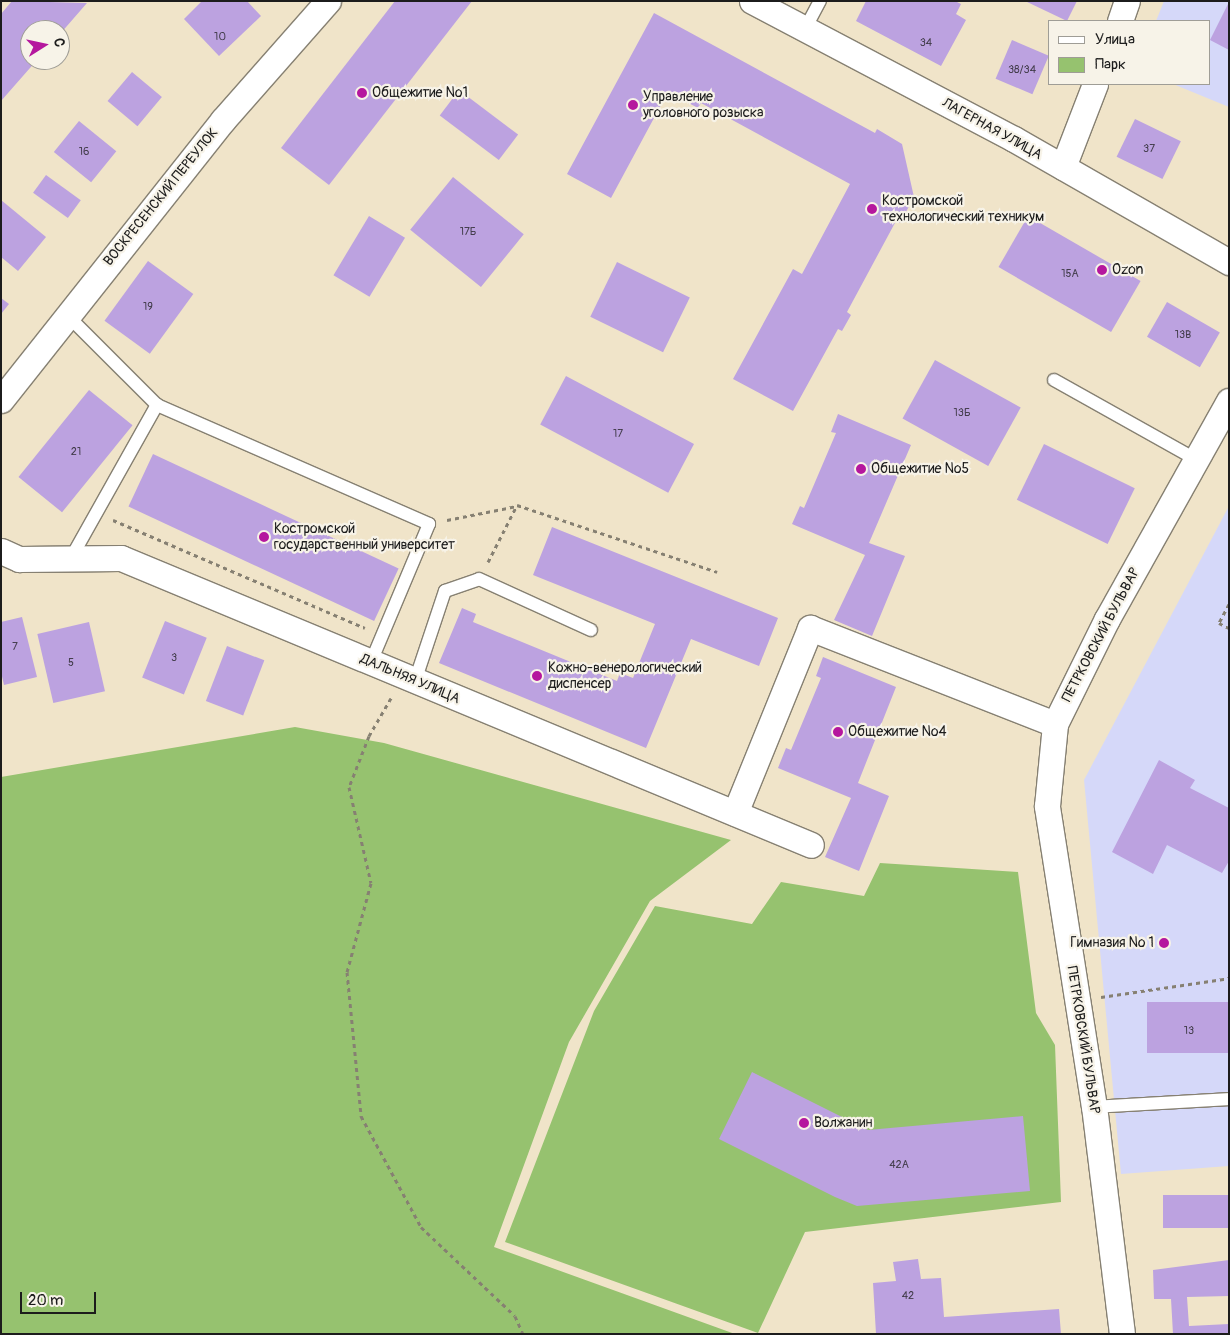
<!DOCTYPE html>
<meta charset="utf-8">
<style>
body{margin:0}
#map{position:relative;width:1230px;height:1335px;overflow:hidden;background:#f0e4c9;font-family:Pangolin,sans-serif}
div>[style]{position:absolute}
.built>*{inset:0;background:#d5d8f9}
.green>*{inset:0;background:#96c26f}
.building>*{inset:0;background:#bca2e0;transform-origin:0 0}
.path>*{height:3px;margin-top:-1.5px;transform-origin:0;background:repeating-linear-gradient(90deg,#868072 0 4px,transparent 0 8px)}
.roads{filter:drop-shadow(1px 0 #868072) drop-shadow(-1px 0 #868072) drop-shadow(0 1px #868072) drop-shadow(0 -1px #868072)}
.lane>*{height:12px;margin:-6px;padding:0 6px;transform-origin:6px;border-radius:6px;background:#fff}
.street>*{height:25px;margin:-12.5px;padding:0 12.5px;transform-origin:12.5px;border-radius:12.5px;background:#fff}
.dots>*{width:14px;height:14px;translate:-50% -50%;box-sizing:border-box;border:2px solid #f7f3e8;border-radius:50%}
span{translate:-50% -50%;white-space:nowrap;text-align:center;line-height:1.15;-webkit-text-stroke:4.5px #f7f3e8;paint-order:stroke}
.number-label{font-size:11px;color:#443e4d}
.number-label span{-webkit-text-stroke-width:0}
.poi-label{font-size:14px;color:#1c1c1c}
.left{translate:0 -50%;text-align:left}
.right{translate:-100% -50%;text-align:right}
.street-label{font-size:14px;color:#1c1c1c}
.frame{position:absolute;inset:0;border:2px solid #1c1c1c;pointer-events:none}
.legend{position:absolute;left:1048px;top:20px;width:162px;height:65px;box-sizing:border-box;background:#f7f3e8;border:1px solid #9f9d96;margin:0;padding:6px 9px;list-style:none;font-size:15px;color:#1c1c1c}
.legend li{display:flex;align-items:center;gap:10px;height:25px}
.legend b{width:25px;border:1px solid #9f9d96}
.north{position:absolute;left:20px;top:20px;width:50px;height:50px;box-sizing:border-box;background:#f7f3e8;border:1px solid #9f9d96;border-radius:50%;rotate:80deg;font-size:14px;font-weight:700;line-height:20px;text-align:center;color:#1c1c1c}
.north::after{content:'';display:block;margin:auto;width:18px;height:22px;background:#b5179e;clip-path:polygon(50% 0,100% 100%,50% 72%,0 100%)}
.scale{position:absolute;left:20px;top:1292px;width:76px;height:22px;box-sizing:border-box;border:2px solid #1c1c1c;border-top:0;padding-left:6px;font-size:15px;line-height:18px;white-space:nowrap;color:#1c1c1c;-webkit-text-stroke:4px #f7f3e8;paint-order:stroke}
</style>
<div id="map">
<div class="built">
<i style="clip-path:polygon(1164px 1px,1229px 1px,1229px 107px,1173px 84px,1209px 84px,1209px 21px,1156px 21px)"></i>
<i style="clip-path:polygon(1229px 506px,1229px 1166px,1121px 1174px,1084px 780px)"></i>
</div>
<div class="green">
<i style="clip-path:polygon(295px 727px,384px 743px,731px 840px,650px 901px,569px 1042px,494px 1247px,735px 1334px,1px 1334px,1px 777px)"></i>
<i style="clip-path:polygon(880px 863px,1018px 872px,1036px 1013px,1055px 1045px,1061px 1202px,805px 1232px,758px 1333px,505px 1242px,594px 1011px,655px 906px,752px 924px,781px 882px,864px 896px)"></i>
</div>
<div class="building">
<i style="clip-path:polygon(12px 1px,87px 3px,60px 34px,60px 30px,30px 30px,30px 60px,37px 60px,1px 101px,1px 14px)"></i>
<i style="clip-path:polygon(202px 1px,247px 1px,261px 16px,219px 56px,184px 19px)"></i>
<i style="clip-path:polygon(395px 1px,472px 1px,329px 185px,281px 148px)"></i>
<i style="clip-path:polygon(866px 1px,955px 1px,961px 4px,956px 14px,966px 20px,941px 66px,856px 21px)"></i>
<i style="clip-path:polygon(1025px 1px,1077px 1px,1067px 21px)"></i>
<i style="clip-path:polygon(1229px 2px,1229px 50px,1210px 40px)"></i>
<i style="clip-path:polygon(654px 13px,875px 133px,877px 129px,902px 144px,914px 197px,900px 223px,896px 221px,847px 312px,851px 315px,842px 331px,838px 329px,793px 411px,733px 379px,793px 269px,802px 274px,850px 184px,701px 103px,698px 108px,668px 92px,611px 198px,567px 174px)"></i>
<i style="left:1012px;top:40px;width:40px;height:42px;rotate:23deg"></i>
<i style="left:132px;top:72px;width:39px;height:38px;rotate:40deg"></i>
<i style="left:459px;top:90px;width:74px;height:32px;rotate:37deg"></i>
<i style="left:1135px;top:119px;width:51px;height:42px;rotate:26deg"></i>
<i style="left:79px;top:121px;width:48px;height:40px;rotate:39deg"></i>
<i style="left:46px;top:175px;width:43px;height:22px;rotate:36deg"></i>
<i style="left:453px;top:177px;width:91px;height:68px;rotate:39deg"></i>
<i style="clip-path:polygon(1px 200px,46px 237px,18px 271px,1px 257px)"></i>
<i style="left:369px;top:216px;width:42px;height:69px;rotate:31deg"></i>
<i style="left:1028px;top:216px;width:130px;height:59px;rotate:30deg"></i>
<i style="left:148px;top:261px;width:56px;height:74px;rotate:36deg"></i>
<i style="left:617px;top:262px;width:81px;height:61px;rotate:26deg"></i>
<i style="clip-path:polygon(1px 298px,9px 304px,1px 314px)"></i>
<i style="left:1167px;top:302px;width:61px;height:40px;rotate:30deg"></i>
<i style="left:935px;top:360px;width:98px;height:67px;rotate:29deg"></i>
<i style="left:566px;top:376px;width:145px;height:55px;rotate:28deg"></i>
<i style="left:89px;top:390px;width:56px;height:112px;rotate:39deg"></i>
<i style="clip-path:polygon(838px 414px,911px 445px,869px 543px,905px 556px,872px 636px,834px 620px,865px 555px,792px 524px,800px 506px,804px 508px,836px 433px,831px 432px)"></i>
<i style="left:1044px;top:444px;width:101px;height:62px;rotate:26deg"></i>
<i style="left:153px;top:454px;width:271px;height:58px;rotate:25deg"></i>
<i style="clip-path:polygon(552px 527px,778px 618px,759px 666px,691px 639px,646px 748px,439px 663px,462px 608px,476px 614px,473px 622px,617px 681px,620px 673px,633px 678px,655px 624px,533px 575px)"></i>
<i style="clip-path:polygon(22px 617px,37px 677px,4px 685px,1px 672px,1px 622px)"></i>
<i style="left:165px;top:621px;width:45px;height:61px;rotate:22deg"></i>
<i style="left:89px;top:622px;width:71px;height:53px;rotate:77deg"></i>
<i style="left:227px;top:646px;width:40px;height:59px;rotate:21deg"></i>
<i style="clip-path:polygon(823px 657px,896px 687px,858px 783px,889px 796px,859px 871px,825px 857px,851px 798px,778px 768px,786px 748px,791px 750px,821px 678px,816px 676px)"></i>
<i style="clip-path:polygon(1159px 760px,1195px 780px,1190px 788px,1229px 808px,1229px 861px,1222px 873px,1167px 845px,1153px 874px,1112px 852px)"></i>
<i style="left:1229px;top:1002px;width:51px;height:82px;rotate:90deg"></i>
<i style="clip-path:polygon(752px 1072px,868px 1130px,1023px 1116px,1030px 1191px,857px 1206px,835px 1197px,719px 1139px)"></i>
<i style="left:1229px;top:1195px;width:33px;height:66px;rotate:90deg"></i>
<i style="clip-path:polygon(918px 1259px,921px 1279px,941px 1278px,944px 1317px,1059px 1309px,1061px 1334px,876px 1334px,873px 1283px,896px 1281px,893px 1262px)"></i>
<i style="clip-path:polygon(1229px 1260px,1229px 1296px,1187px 1297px,1189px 1326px,1229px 1324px,1229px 1334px,1173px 1334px,1171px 1299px,1154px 1299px,1153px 1270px)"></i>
</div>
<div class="path">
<i style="left:113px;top:520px;width:274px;rotate:23.2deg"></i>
<i style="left:447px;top:520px;width:71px;rotate:-11.3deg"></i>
<i style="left:488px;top:562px;width:64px;rotate:-63deg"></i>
<i style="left:517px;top:505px;width:211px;rotate:18.5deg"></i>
<i style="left:1229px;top:604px;width:21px;rotate:118deg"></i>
<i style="left:1219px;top:623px;width:11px;rotate:27deg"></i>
<i style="left:391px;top:698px;width:44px;rotate:120.1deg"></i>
<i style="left:369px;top:736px;width:55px;rotate:111.4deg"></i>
<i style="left:349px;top:787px;width:98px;rotate:77.1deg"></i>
<i style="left:371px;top:883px;width:92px;rotate:105.1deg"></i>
<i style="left:347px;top:972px;width:145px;rotate:84.4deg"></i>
<i style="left:361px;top:1116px;width:126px;rotate:61.6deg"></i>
<i style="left:421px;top:1227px;width:129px;rotate:43.4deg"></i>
<i style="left:515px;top:1316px;width:20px;rotate:66deg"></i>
<i style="left:1101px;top:997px;width:129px;rotate:-8.4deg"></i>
</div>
<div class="roads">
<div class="lane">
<i style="left:805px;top:29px;width:32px;rotate:-62deg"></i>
<i style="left:67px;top:315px;width:127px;rotate:45deg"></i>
<i style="left:157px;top:405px;width:297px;rotate:23.6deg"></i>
<i style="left:429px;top:524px;width:150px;rotate:112.8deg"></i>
<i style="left:1054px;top:380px;width:164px;rotate:29.2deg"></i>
<i style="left:71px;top:558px;width:176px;rotate:-60.7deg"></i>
<i style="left:415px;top:681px;width:95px;rotate:-71.6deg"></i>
<i style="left:445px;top:591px;width:36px;rotate:-19deg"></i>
<i style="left:479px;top:579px;width:123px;rotate:24.5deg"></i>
<i style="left:1094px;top:1107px;width:135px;rotate:-3.4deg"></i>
</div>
<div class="street">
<i style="left:752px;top:1px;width:296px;rotate:27.8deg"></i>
<i style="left:1014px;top:139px;width:248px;rotate:29.8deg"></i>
<i style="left:1120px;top:21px;width:21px;rotate:-71deg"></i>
<i style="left:1063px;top:167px;width:89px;rotate:-68.9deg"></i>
<i style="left:1px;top:400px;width:357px;rotate:-51.6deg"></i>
<i style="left:223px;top:120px;width:159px;rotate:-48.6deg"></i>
<i style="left:1px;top:551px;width:20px;rotate:24deg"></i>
<i style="left:19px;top:559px;width:102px;rotate:-0.6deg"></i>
<i style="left:121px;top:558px;width:747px;rotate:22.58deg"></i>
<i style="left:735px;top:813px;width:200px;rotate:-67.9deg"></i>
<i style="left:810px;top:628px;width:263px;rotate:21.4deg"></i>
<i style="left:1122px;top:1334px;width:229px;rotate:-97deg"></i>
<i style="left:1094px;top:1107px;width:305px;rotate:-98.9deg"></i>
<i style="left:1047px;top:806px;width:82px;rotate:-84.4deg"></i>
<i style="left:1055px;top:724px;width:117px;rotate:-63.7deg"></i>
<i style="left:1107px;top:619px;width:250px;rotate:-60.8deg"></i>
</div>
</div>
<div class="dots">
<i style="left:362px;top:93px;background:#b5179e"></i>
<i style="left:633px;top:105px;background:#b5179e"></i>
<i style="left:872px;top:209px;background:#b5179e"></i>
<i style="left:1102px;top:270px;background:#b5179e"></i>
<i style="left:861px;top:469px;background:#b5179e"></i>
<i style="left:264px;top:537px;background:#b5179e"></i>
<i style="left:537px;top:676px;background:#b5179e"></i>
<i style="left:838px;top:732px;background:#b5179e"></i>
<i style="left:1164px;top:943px;background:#b5179e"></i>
<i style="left:804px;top:1123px;background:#b5179e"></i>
</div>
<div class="number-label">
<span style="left:220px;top:37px">10</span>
<span style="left:926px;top:43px">34</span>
<span style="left:1022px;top:70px">38/34</span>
<span style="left:1149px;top:149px">37</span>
<span style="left:84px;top:152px">16</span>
<span style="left:468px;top:232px">17Б</span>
<span style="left:1070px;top:274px">15А</span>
<span style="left:148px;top:307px">19</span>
<span style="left:1183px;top:335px">13В</span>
<span style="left:962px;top:413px">13Б</span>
<span style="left:618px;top:434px">17</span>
<span style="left:76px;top:452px">21</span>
<span style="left:15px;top:647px">7</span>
<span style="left:174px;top:658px">3</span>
<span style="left:71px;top:663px">5</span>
<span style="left:1189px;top:1031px">13</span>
<span style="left:899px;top:1165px">42А</span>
<span style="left:908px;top:1296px">42</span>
</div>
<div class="poi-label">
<span class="left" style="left:372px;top:93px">Общежитие №1</span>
<span class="left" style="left:643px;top:105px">Управление<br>уголовного розыска</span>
<span class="left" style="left:882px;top:209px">Костромской<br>технологический техникум</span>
<span class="left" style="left:1112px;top:270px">Ozon</span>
<span class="left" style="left:871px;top:469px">Общежитие №5</span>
<span class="left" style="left:274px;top:537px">Костромской<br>государственный университет</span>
<span class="left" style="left:548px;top:676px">Кожно-венерологический<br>диспенсер</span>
<span class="left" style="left:848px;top:732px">Общежитие №4</span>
<span class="right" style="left:1154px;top:943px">Гимназия № 1</span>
<span class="left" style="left:814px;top:1123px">Волжанин</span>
</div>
<div class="street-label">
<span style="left:992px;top:129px;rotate:29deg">ЛАГЕРНАЯ УЛИЦА</span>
<span style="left:161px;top:197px;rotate:-51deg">ВОСКРЕСЕНСКИЙ ПЕРЕУЛОК</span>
<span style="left:1101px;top:635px;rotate:-62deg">ПЕТРКОВСКИЙ БУЛЬВАР</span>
<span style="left:410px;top:679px;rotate:23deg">ДАЛЬНЯЯ УЛИЦА</span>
<span style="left:1083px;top:1040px;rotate:81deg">ПЕТРКОВСКИЙ БУЛЬВАР</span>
</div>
<div class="frame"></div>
<ul class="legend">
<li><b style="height:6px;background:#fff"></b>Улица</li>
<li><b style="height:14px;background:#96c26f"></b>Парк</li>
</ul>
<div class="north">С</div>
<div class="scale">20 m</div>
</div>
